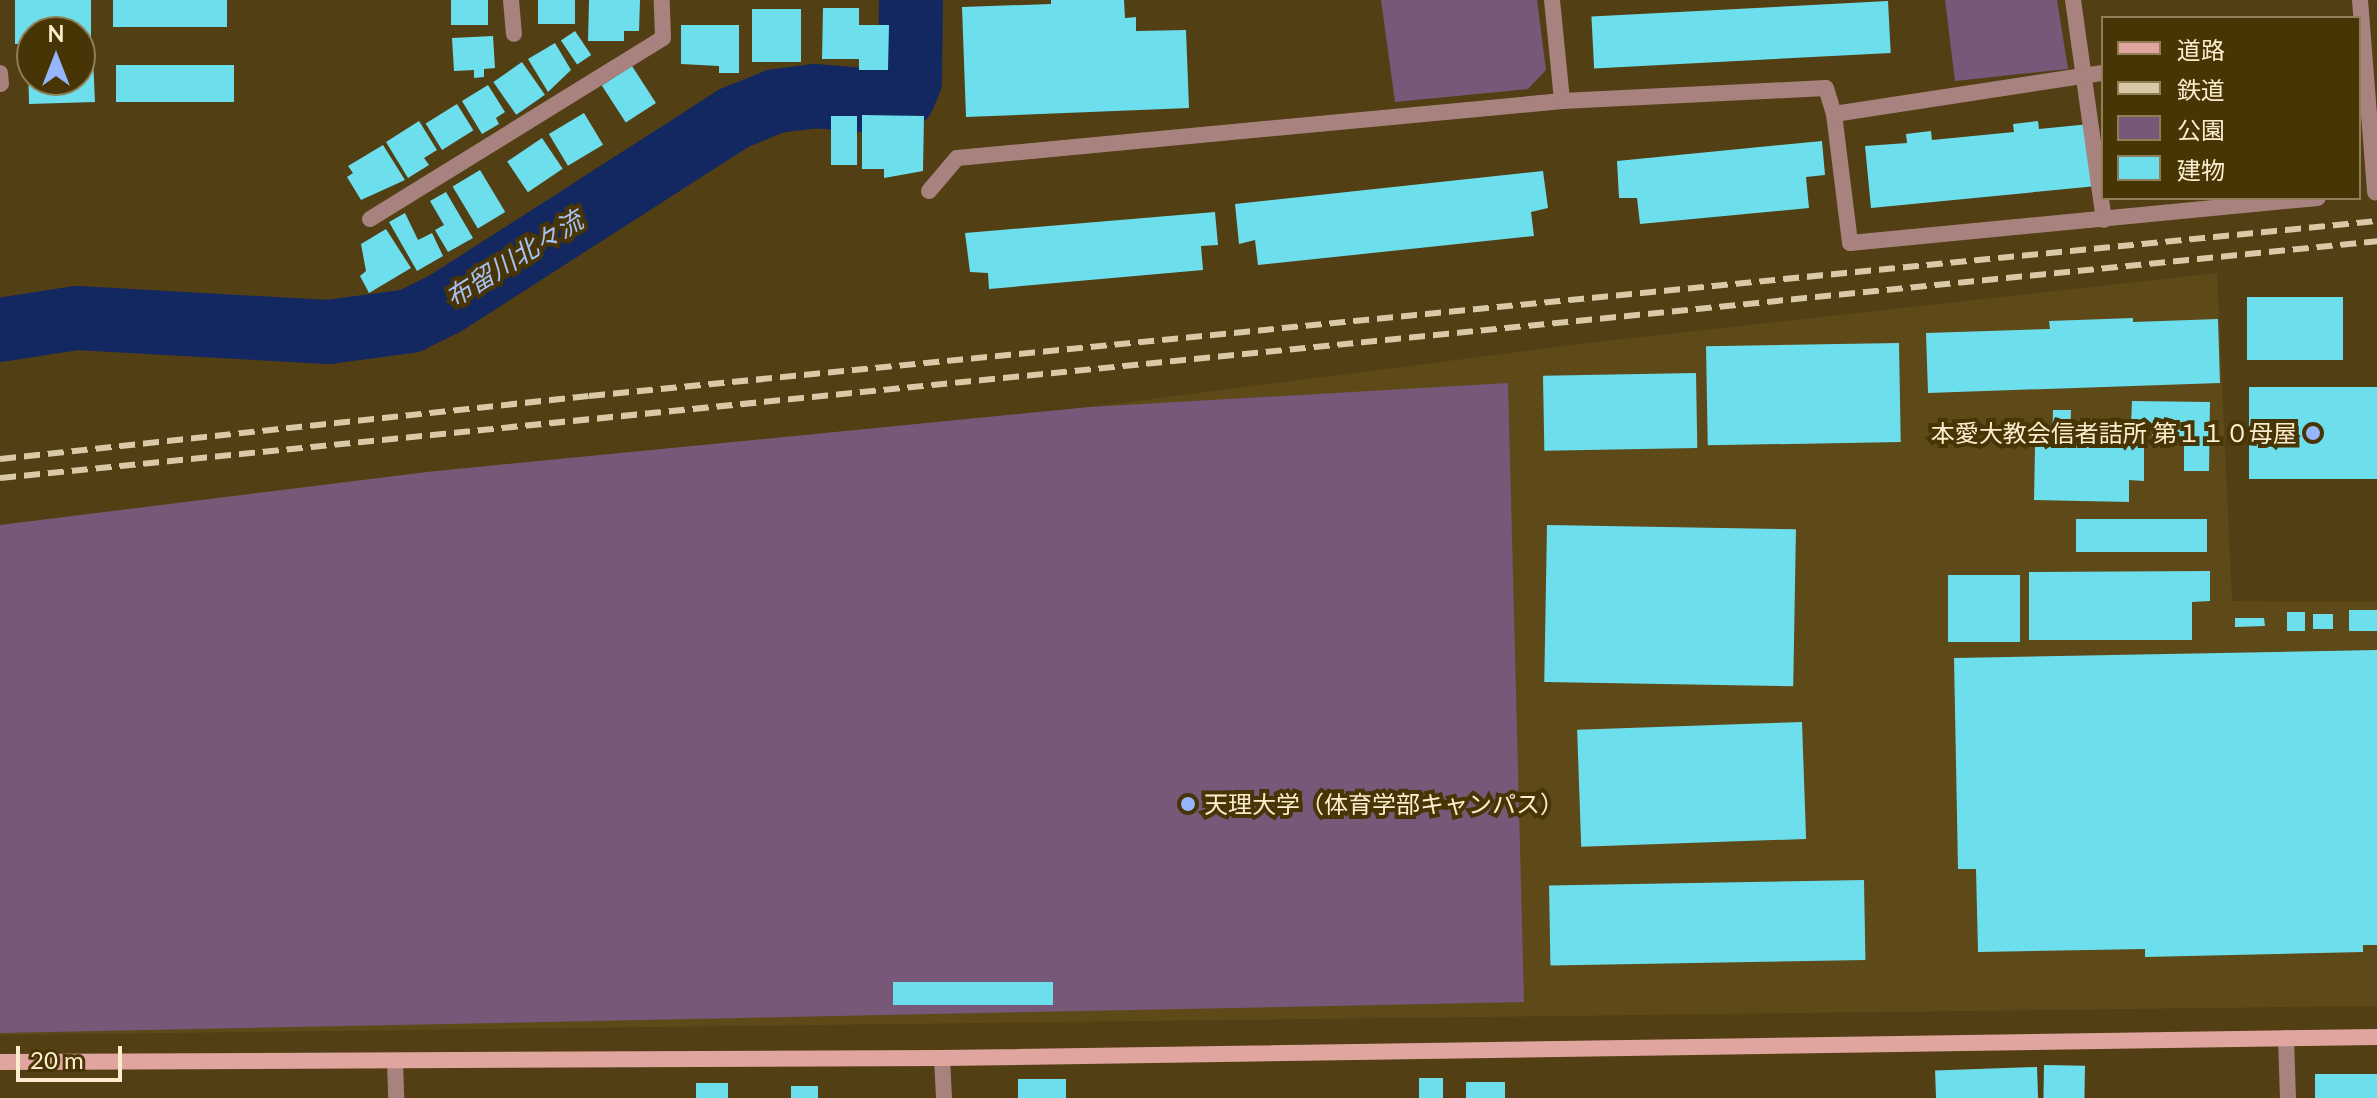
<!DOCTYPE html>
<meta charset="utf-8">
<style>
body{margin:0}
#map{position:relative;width:2377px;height:1098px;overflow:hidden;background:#523f14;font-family:Lato,"Noto Sans JP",sans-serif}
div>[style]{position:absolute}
.built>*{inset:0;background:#5e4919}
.green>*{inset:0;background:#785879}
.river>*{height:64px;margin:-32px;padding:0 32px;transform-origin:32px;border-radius:32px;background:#132861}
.building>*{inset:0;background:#6ddfec;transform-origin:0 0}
.street>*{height:16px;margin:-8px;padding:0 8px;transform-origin:8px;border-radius:8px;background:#a8827f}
.secondary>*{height:16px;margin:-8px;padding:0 8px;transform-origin:8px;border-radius:8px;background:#e1a5a0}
.rail>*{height:6px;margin-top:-3px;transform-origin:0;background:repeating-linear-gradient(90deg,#d9c9a7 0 16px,transparent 0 24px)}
.dots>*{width:22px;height:22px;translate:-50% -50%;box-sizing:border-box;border:4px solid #473506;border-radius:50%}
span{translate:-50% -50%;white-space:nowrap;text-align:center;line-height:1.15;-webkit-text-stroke:8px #473506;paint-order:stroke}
.poi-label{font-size:24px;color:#fcedce}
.right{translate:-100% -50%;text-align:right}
.left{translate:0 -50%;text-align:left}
.water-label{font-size:26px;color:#a7c0f5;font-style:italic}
.legend{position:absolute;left:2101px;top:16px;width:260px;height:184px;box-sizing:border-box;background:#473506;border:2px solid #8f7f56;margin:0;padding:10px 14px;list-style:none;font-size:24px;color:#fcedce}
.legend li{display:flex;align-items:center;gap:16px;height:40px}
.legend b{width:40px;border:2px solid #8f7f56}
.north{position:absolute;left:16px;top:16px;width:80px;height:80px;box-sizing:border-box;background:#473506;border:2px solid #8f7f56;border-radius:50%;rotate:0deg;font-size:22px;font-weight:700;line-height:32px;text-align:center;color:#fcedce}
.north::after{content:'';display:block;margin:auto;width:28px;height:36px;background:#95b6fd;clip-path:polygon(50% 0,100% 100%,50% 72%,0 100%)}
.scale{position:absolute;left:16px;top:1046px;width:106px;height:36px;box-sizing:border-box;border:4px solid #fcedce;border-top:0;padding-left:10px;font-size:24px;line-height:28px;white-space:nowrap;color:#fcedce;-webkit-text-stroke:6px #473506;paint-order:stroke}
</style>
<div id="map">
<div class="built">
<i style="clip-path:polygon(2217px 273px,2232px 601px,2377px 602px,2377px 1006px,0 1035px,0 525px,427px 472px,1090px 407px,1595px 342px)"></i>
</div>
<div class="green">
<i style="clip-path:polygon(1381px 0,1537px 0,1546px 70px,1528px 89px,1395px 102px)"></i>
<i style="clip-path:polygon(1945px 0,2057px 0,2068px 69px,1955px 81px)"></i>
<i style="clip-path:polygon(1508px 383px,1524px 1002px,0 1033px,0 525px,427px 472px,1090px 407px)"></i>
</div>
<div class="river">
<i style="left:0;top:330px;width:78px;rotate:-8.9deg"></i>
<i style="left:77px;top:318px;width:251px;rotate:3.2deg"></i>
<i style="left:328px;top:332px;width:83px;rotate:-7.6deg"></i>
<i style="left:410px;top:321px;width:40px;rotate:-26.6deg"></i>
<i style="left:446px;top:303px;width:342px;rotate:-32.7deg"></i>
<i style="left:734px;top:118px;width:45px;rotate:-22deg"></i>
<i style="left:776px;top:101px;width:38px;rotate:-7deg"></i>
<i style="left:814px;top:96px;width:73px;rotate:4.7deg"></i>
<i style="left:887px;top:102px;width:17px;rotate:-17deg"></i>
<i style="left:903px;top:97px;width:17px;rotate:-66deg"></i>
<i style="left:910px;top:81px;width:81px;rotate:-89.3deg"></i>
</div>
<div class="building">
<i style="clip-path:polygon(15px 0,91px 0,91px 43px,80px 43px,80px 32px,32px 32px,32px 44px,15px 44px)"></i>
<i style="left:113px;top:0;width:114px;height:27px"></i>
<i style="left:451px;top:0;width:37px;height:25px"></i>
<i style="left:538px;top:0;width:37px;height:24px"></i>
<i style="clip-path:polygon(589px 0,640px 0,639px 31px,624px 31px,624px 41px,588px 41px)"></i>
<i style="clip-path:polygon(1051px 0,1124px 0,1125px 18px,1136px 17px,1136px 31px,1186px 30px,1189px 108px,966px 117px,962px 7px,1051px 4px)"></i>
<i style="left:1888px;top:1px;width:52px;height:297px;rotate:87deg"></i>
<i style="clip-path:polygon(823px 8px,859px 8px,859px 25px,889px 25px,888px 70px,859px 70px,859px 59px,822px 59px)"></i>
<i style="left:752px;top:9px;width:49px;height:53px"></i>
<i style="clip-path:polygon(681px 25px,739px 25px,739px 73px,719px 73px,719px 66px,681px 64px)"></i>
<i style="left:575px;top:31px;width:29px;height:17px;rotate:56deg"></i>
<i style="clip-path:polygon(493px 36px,495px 68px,484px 69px,484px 77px,474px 78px,474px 70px,454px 71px,452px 38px)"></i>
<i style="clip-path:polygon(555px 43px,571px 70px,548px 92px,528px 59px)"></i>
<i style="clip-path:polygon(80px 58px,93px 58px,95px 102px,29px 104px,28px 60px,32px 60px,32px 80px,80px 80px)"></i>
<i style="left:522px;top:62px;width:40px;height:35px;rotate:55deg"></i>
<i style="left:116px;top:65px;width:118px;height:37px"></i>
<i style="left:632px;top:66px;width:44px;height:36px;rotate:57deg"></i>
<i style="clip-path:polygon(488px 85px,505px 112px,496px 118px,499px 124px,482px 134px,462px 101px)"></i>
<i style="left:457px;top:104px;width:31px;height:37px;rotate:58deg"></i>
<i style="left:584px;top:113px;width:37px;height:41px;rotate:59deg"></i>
<i style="clip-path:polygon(862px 115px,924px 116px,923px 171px,884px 178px,884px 169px,862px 169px)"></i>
<i style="left:831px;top:116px;width:26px;height:49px"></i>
<i style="clip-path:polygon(419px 121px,437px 150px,424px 158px,429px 165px,408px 178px,386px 142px)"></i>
<i style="clip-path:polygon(2038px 121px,2039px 129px,2090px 124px,2097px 186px,1871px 208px,1865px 146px,1907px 143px,1906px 134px,1931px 131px,1932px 140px,2014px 132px,2013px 124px)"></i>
<i style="left:542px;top:138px;width:37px;height:42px;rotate:56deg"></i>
<i style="clip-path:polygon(1822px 141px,1825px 175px,1806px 177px,1809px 208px,1640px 224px,1637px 198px,1619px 198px,1617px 161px)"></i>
<i style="clip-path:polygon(383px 145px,405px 180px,361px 200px,347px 177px,353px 173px,348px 166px)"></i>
<i style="left:480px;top:170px;width:49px;height:32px;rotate:59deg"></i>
<i style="clip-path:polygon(1543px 171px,1548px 208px,1531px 212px,1534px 236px,1258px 265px,1255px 240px,1239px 244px,1235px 204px)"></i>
<i style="clip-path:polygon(446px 192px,473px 238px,448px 252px,435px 230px,444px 225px,430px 201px)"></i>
<i style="clip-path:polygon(1215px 212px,1218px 245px,1201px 246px,1203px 270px,989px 289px,988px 273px,970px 272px,965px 233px)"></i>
<i style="clip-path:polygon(405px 213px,418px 240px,432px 233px,443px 256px,417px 271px,389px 222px)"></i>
<i style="clip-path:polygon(386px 229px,411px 268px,369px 293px,360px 276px,366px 271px,361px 244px)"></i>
<i style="left:2247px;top:297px;width:96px;height:63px"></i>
<i style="clip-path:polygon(2133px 318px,2133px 322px,2218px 319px,2220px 383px,1928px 393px,1926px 333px,2050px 329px,2049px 321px)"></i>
<i style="left:1899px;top:343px;width:99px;height:193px;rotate:89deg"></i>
<i style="left:1696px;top:373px;width:75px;height:153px;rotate:89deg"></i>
<i style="left:2249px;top:387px;width:128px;height:92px"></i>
<i style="clip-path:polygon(2132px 401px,2210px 402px,2209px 471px,2184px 471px,2184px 437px,2152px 437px,2152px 424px,2131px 424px)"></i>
<i style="clip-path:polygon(2053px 410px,2071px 410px,2070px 446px,2144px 446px,2144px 481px,2129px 480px,2129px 502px,2034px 500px,2035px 447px,2052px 447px)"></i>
<i style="left:2207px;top:519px;width:33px;height:131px;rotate:90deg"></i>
<i style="left:1547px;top:525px;width:249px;height:157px;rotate:1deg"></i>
<i style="clip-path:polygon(2210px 571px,2210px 601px,2192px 602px,2192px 640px,2029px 640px,2029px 572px)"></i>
<i style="left:1948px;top:575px;width:72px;height:67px"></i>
<i style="left:2349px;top:610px;width:28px;height:21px"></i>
<i style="left:2287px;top:612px;width:18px;height:19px"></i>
<i style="left:2313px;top:614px;width:20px;height:15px"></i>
<i style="clip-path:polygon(2235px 618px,2264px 618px,2265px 626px,2235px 627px)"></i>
<i style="clip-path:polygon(2377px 650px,2377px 945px,2363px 945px,2363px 952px,2145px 957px,2145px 949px,1978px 952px,1976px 869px,1958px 869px,1954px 658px)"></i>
<i style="left:1802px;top:722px;width:117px;height:225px;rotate:88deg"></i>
<i style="left:1864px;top:880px;width:80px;height:315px;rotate:89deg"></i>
<i style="left:1053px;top:982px;width:23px;height:160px;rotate:90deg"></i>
<i style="left:2044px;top:1065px;width:41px;height:33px;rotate:1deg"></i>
<i style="left:2037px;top:1067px;width:31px;height:102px;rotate:88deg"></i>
<i style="left:2377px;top:1074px;width:24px;height:62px;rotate:90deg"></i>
<i style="left:1419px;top:1078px;width:24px;height:20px"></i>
<i style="left:1018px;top:1079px;width:48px;height:19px"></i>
<i style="left:1466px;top:1082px;width:39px;height:16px"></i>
<i style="left:696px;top:1083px;width:32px;height:15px"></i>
<i style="left:818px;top:1086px;width:12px;height:27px;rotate:90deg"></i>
</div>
<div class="street">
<i style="left:511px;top:0;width:34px;rotate:85deg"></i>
<i style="left:1552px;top:0;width:101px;rotate:84.3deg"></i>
<i style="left:2073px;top:0;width:222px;rotate:82deg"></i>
<i style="left:2360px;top:0;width:193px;rotate:85.5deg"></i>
<i style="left:0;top:73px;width:11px;rotate:85deg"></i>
<i style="left:1834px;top:114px;width:130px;rotate:82.9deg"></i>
<i style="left:1850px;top:243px;width:470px;rotate:-5.5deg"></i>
<i style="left:929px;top:191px;width:43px;rotate:-49.7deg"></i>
<i style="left:957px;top:158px;width:608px;rotate:-5.38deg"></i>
<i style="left:1562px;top:101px;width:264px;rotate:-2.8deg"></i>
<i style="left:1826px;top:88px;width:27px;rotate:73deg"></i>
<i style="left:1834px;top:114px;width:272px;rotate:-8.7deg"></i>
<i style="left:370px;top:219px;width:344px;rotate:-31.7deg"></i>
<i style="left:663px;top:38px;width:38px;rotate:-92deg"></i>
<i style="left:2286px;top:1038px;width:60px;rotate:88.1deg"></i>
<i style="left:942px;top:1058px;width:40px;rotate:87.1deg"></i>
<i style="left:395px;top:1062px;width:36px;rotate:88deg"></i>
</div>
<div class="secondary">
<i style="left:0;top:1062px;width:942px;rotate:-0.24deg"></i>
<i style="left:942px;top:1058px;width:1435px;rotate:-0.84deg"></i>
</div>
<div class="rail">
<i style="left:0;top:459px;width:592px;rotate:-6.11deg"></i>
<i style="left:589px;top:396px;width:1797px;rotate:-5.59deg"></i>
<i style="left:0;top:478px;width:2389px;rotate:-5.69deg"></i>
</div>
<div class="dots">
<i style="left:2313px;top:433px;background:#95b6fd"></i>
<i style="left:1188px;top:804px;background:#95b6fd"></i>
</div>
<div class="poi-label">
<span class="right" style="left:2297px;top:433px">本愛大教会信者詰所 第１１０母屋</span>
<span class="left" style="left:1204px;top:804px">天理大学（体育学部キャンパス）</span>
</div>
<div class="water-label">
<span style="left:514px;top:259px;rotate:-32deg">布留川北々流</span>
</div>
<ul class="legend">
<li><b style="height:10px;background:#e1a5a0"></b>道路</li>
<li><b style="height:10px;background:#d9c9a7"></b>鉄道</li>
<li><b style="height:22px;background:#785879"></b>公園</li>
<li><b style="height:22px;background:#6ddfec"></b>建物</li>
</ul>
<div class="north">N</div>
<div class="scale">20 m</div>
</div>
